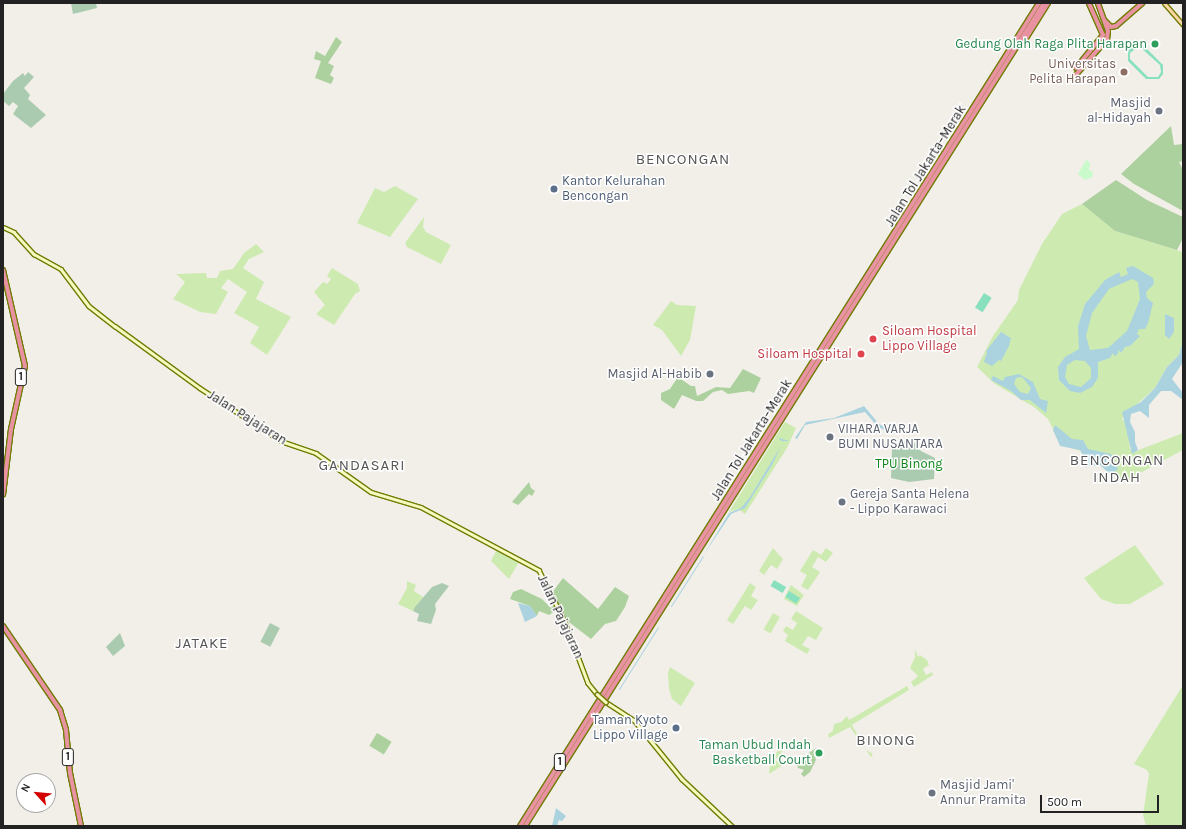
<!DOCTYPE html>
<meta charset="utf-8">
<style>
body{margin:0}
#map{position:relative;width:1186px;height:829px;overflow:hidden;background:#f2efe9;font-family:Karla,sans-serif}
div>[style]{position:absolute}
.grass>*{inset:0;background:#cdebb0;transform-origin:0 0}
.forest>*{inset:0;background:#add19e;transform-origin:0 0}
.cemetery>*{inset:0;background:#aacbaf;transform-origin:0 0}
.park>*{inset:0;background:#c8facc}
.pitch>*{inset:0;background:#88e0be;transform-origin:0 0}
.water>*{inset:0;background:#aad3df}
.stream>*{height:1px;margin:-0.5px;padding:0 0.5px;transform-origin:0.5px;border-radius:0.5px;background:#aad3df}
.roads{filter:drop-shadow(1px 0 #707d05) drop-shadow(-1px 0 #707d05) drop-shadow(0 1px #707d05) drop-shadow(0 -1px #707d05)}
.secondary>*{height:2.5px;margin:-1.25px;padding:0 1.25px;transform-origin:1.25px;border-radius:1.25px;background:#f7fabf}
.primary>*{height:3px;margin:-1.5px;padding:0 1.5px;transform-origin:1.5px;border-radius:1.5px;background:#fcd6a4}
.highway>*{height:4px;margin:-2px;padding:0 2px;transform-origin:2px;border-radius:2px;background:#e892a2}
.bridges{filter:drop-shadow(1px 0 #707d05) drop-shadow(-1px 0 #707d05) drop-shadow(0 1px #707d05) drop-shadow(0 -1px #707d05)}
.secondary-bridge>*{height:2.5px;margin:-1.25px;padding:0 1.25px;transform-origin:1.25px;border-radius:1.25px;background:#f7fabf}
.dots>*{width:11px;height:11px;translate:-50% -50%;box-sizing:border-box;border:2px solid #fff;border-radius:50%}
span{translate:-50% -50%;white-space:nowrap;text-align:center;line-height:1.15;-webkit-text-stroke:3px #fff;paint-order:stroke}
.shield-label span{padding:1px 3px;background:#fff;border:1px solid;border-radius:3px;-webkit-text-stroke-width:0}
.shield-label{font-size:12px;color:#222;font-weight:700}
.leisure-label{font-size:13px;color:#27864d}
.right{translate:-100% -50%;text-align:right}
.education-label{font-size:13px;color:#785e54}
.worship-label{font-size:13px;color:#5b616d}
.left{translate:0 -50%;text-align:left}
.street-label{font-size:13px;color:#222}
.service-label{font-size:13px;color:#4e5e75}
.health-label{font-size:13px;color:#be3a42}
.park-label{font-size:13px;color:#0c8416}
.quarter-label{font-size:15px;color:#555;letter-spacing:1px}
.frame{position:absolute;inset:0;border:4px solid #222;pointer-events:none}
.north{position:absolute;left:16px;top:773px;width:40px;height:40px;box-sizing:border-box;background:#fff;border:1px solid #a7a7a7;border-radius:50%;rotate:297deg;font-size:11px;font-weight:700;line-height:16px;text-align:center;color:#222}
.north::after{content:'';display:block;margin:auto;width:14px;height:18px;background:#d40000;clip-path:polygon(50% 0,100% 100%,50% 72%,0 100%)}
.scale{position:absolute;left:1040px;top:795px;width:119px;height:18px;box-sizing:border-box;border:2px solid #222;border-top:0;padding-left:5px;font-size:12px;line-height:14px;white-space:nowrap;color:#222;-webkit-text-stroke:3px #fff;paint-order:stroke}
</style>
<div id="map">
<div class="grass">
<i style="clip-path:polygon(395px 186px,418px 199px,390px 237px,357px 223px,375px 188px,384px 192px)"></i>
<i style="clip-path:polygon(1082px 204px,1115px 231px,1183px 252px,1183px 341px,1179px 355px,1167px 367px,1155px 388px,1122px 418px,1128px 428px,1130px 449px,1136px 451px,1183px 433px,1183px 450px,1127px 480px,1119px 480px,1104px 466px,1086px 460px,1081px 451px,1061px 445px,1048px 419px,1034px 407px,995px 384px,977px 367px,993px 336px,1018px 300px,1019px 290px,1042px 244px,1062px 214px)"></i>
<i style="clip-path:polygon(424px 217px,423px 227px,426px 232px,451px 245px,441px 264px,407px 247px,405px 243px)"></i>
<i style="clip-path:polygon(256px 244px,264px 252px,249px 259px,243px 268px,264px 282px,256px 299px,291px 317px,267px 355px,250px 343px,259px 327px,234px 313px,247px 292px,228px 279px,221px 288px,228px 292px,216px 314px,200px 312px,173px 299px,185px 282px,176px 274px,206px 273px,207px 278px,217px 278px,220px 271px,233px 269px,244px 253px)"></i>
<i style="clip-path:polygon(332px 268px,358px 284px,360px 291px,355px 294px,334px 325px,316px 314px,325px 305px,314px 292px,323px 282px,327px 284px,331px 279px,327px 276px)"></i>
<i style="clip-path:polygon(671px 301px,677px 305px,696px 306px,690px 340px,681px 356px,662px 330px,653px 325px)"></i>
<i style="clip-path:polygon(785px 422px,796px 428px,787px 448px,745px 514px,738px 509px,729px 512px)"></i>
<i style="clip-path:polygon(1135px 545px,1164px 584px,1130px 604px,1115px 604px,1101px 599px,1084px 578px)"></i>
<i style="clip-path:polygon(773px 548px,783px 559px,777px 569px,771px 565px,764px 575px,759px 571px)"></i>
<i style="clip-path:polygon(826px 548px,833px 553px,826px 562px,818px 557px,812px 567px,820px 572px,808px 590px,801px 586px,807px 575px,800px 571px,813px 550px,821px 555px)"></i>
<i style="clip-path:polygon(497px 549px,520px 560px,509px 579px,491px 561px)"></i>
<i style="clip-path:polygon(407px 581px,416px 585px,414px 591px,423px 597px,413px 611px,398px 604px,407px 588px)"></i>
<i style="clip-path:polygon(750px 583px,756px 587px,751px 596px,758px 600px,751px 610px,745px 606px,733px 624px,727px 620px)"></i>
<i style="clip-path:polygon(791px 585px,804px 595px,797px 606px,784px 599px)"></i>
<i style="clip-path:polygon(796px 611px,823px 628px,816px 640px,808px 636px,802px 645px,810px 649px,807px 654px,785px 641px,788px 635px,783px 631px,786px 626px,793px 630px,797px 623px,791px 619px)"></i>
<i style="left:773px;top:613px;width:8px;height:19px;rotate:30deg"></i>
<i style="clip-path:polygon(915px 649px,918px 657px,920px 655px,927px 660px,929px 665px,923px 669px,926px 675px,932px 672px,933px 675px,914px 687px,911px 682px,918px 676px,910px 668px,915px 657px)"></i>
<i style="clip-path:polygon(670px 667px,695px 683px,681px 706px,672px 699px,669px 689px,668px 673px)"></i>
<i style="clip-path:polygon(1183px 685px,1183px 826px,1146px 826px,1143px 815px,1149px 774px,1147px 770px,1134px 764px)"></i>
<i style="clip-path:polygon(907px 686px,909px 690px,850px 726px,852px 725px,866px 750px,873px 754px,871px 757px,850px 727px,829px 738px,828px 734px,833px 731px,834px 724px,841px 722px,847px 716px,849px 720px)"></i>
<i style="clip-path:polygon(780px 747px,784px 749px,775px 760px,783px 765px,769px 774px,770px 763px)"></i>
</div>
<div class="forest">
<i style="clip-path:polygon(336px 37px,342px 42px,328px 63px,334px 66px,330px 75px,334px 78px,331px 84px,315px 78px,321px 61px,314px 59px,316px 51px,325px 56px)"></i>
<i style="clip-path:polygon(1171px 126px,1174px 145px,1183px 144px,1183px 161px,1179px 162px,1183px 170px,1183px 211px,1134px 184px,1121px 174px)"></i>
<i style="clip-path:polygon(1116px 180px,1147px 200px,1183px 217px,1183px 238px,1177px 250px,1115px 231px,1082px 204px)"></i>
<i style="clip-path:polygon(743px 369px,761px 378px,754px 393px,749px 391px,728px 394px,722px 390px,713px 392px,703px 401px,696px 401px,682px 395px,674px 409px,661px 400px,661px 393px,670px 389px,678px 377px,691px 386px,695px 386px,697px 396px,716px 387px,730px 388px)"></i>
<i style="clip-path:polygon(529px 482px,531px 488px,535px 491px,532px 496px,529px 494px,518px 505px,512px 502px)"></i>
<i style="clip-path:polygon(563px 578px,598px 609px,615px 587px,629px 596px,625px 607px,616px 621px,605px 624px,591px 639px,565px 619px,559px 609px,549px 615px,539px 611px,537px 616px,530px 606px,510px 599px,513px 592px,521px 589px,542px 599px,551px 608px,556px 603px,551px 594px)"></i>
<i style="left:377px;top:733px;width:17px;height:15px;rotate:31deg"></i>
<i style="clip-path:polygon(816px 748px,818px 749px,814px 752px,816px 760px,810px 772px,804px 777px,801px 774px,804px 770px,798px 768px,797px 765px,806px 760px,811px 762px,811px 754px,809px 757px,803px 757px)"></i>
</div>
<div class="cemetery">
<i style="clip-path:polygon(71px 3px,96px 3px,97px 8px,73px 14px)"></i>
<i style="clip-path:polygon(28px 72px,34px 77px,24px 88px,30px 95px,28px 99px,46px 115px,31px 128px,13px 114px,18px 106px,13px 102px,9px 106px,3px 101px,3px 94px,13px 81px,23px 73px,25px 76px)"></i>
<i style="clip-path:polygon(894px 442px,914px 442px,921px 451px,935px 458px,934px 479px,909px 482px,891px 478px,892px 448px)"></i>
<i style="clip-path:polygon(442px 583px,449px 586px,435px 604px,436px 610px,431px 624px,417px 621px,419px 614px,413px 611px,415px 607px,432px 587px)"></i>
<i style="left:270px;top:623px;width:11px;height:21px;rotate:27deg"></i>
<i style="clip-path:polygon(120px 633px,125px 646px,113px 656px,106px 647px)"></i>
</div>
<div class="park">
<i style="clip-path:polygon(1086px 160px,1090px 163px,1089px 170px,1093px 172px,1092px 177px,1085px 180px,1078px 174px)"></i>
</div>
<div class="pitch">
<i style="clip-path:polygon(evenodd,1133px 45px,1143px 45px,1163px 65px,1163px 74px,1159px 79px,1146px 79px,1128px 61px,1128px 51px,1133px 45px,1139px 46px,1160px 65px,1161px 72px,1158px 77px,1148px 77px,1130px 59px,1130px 53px,1139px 46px)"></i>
<i style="left:984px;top:293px;width:9px;height:17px;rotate:32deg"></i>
<i style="left:774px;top:580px;width:14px;height:7px;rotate:30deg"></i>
<i style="left:789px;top:591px;width:13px;height:7px;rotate:32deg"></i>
</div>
<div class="water">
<i style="clip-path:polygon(evenodd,1133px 266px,1153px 278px,1154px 284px,1146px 292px,1147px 298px,1153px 303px,1148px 323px,1145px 329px,1139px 329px,1137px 334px,1140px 336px,1130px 346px,1125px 347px,1121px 353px,1119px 350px,1117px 355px,1114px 356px,1113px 353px,1110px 358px,1098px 362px,1098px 378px,1092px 387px,1080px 393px,1070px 391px,1059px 380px,1058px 367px,1065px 357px,1079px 349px,1078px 326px,1085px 304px,1105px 280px,1119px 272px,1121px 277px,1128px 274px,1126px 268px,1133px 266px,1132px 279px,1138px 282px,1140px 299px,1127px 331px,1108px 348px,1090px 350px,1086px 336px,1092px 313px,1109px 289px,1132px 279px,1133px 266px,1075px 360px,1085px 361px,1091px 368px,1091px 378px,1081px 387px,1069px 384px,1065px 377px,1067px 365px,1075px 360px)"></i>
<i style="clip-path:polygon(1165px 314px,1174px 318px,1174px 332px,1169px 339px,1165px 335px)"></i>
<i style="clip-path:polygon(1001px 332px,1011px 338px,1009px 346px,1001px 361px,999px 360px,992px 366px,984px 362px,987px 352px,986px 351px)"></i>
<i style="clip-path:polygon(1183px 341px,1183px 362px,1172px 379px,1183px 393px,1183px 400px,1171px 391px,1161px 391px,1149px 405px,1149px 418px,1140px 411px,1131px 414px,1130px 422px,1135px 432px,1135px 442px,1138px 450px,1132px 454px,1122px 412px,1141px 402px,1155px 388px,1167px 367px,1179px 355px)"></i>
<i style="clip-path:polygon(evenodd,1019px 374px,1033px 382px,1040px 399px,1048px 401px,1046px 413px,1030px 400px,1021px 400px,1011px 391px,991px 380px,993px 376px,1003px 381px,1005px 377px,1019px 374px,1022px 377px,1031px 388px,1028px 394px,1020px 392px,1014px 384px,1016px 378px,1022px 377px)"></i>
<i style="clip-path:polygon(864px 406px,879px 424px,892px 431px,893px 435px,877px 426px,865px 412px,805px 425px,797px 439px,795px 438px,806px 422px,834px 418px)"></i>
<i style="clip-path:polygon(1055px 425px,1072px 439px,1083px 440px,1088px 449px,1111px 454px,1118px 469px,1111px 475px,1100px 465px,1085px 467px,1085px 459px,1080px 450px,1060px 446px,1053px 430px)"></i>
<i style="clip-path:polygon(778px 438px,790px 441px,782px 441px,781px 446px,772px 465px,745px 508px,731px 514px,703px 556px,729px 513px,741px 508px,750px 497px,781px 446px,782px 441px)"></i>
<i style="clip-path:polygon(518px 603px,530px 606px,537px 616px,525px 622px)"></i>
<i style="clip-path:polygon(556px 808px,566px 816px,562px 821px,559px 820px,557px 826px,552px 826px)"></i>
</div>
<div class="stream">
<i style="left:671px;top:606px;width:59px;rotate:-57.4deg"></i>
<i style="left:619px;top:689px;width:73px;rotate:-57.8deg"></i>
</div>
<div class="roads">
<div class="secondary">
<i style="left:3px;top:227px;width:12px;rotate:24deg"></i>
<i style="left:14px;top:232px;width:30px;rotate:48deg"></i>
<i style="left:34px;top:254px;width:31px;rotate:29deg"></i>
<i style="left:61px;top:269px;width:46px;rotate:52.9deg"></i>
<i style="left:89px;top:306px;width:33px;rotate:38deg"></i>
<i style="left:115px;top:326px;width:105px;rotate:36.1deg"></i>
<i style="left:200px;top:388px;width:97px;rotate:33.2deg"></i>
<i style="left:281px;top:441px;width:37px;rotate:19deg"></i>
<i style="left:316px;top:453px;width:67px;rotate:35.3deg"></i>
<i style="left:371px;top:492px;width:52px;rotate:16.7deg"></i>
<i style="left:421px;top:507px;width:134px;rotate:28.1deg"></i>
<i style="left:539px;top:570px;width:58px;rotate:63.4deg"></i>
<i style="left:565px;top:622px;width:65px;rotate:69.3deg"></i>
<i style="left:588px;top:683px;width:14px;rotate:51deg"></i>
<i style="left:606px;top:702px;width:33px;rotate:33deg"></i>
<i style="left:634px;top:720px;width:76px;rotate:50.9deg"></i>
<i style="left:682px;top:779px;width:69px;rotate:43.2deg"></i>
</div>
<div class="primary">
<i style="left:1164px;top:3px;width:29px;rotate:49deg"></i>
</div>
<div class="highway">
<i style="left:1105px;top:21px;width:8px;rotate:45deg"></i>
<i style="left:1111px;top:27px;width:5px;rotate:-11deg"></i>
<i style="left:1116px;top:26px;width:35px;rotate:-41deg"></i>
<i style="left:1023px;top:43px;width:47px;rotate:-58deg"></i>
<i style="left:1076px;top:68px;width:43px;rotate:-50.7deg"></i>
<i style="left:1103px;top:35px;width:35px;rotate:-114deg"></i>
<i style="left:1073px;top:78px;width:52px;rotate:-48.9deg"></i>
<i style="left:1107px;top:39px;width:8px;rotate:-83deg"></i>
<i style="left:1108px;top:31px;width:30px;rotate:-110deg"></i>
<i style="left:3px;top:270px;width:98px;rotate:77.1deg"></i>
<i style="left:25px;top:366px;width:65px;rotate:102.5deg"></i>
<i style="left:11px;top:429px;width:66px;rotate:96.9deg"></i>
<i style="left:3px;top:626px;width:102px;rotate:55.8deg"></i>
<i style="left:60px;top:710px;width:21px;rotate:73deg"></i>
<i style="left:66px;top:730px;width:43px;rotate:84.7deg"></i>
<i style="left:70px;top:773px;width:54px;rotate:78.3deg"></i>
<i style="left:520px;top:826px;width:973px;rotate:-57.76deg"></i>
<i style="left:525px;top:826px;width:973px;rotate:-57.76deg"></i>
</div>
</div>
<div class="bridges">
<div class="secondary-bridge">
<i style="left:597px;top:694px;width:12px;rotate:42deg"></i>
</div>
</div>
<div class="dots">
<i style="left:1155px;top:44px;background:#2e9e5b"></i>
<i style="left:1124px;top:72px;background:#8d6e63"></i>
<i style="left:1159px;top:111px;background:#6b7280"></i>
<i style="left:554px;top:189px;background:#5c6f8a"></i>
<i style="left:873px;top:339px;background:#e0444e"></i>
<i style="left:861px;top:354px;background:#e0444e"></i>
<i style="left:710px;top:374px;background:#6b7280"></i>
<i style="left:830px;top:437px;background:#6b7280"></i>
<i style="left:842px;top:502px;background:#6b7280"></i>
<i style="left:676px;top:728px;background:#5c6f8a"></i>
<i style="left:819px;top:753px;background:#2e9e5b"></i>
<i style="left:932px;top:793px;background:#6b7280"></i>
</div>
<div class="shield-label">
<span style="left:21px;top:377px">1</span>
<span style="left:68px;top:757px">1</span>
<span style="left:560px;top:762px">1</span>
</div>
<div class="leisure-label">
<span class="right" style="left:1147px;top:44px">Gedung Olah Raga Plita Harapan</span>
<span class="right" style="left:811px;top:753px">Taman Ubud Indah<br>Basketball Court</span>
</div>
<div class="education-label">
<span class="right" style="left:1116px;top:72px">Universitas<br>Pelita Harapan</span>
</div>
<div class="worship-label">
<span class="right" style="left:1151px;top:111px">Masjid<br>al-Hidayah</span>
<span class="right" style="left:702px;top:374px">Masjid Al-Habib</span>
<span class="left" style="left:838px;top:437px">VIHARA VARJA<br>BUMI NUSANTARA</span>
<span class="left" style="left:850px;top:502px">Gereja Santa Helena<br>- Lippo Karawaci</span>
<span class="left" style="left:940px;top:793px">Masjid Jami'<br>Annur Pramita</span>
</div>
<div class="street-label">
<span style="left:926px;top:166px;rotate:-58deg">Jalan Tol Jakarta–Merak</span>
<span style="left:247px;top:418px;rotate:32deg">Jalan Pajajaran</span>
<span style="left:752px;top:440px;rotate:-58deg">Jalan Tol Jakarta–Merak</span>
<span style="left:560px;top:617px;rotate:65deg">Jalan Pajajaran</span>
</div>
<div class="service-label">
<span class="left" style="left:562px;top:189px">Kantor Kelurahan<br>Bencongan</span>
<span class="right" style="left:668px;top:728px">Taman Kyoto<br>Lippo Village</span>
</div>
<div class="health-label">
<span class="left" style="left:882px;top:339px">Siloam Hospital<br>Lippo Village</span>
<span class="right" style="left:852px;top:354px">Siloam Hospital</span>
</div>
<div class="park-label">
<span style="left:909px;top:464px">TPU Binong</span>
</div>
<div class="quarter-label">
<span style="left:683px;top:160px">BENCONGAN</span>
<span style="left:1117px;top:469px">BENCONGAN<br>INDAH</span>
<span style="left:362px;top:466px">GANDASARI</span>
<span style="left:202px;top:644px">JATAKE</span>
<span style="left:886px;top:741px">BINONG</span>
</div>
<div class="frame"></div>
<div class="north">N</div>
<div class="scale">500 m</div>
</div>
